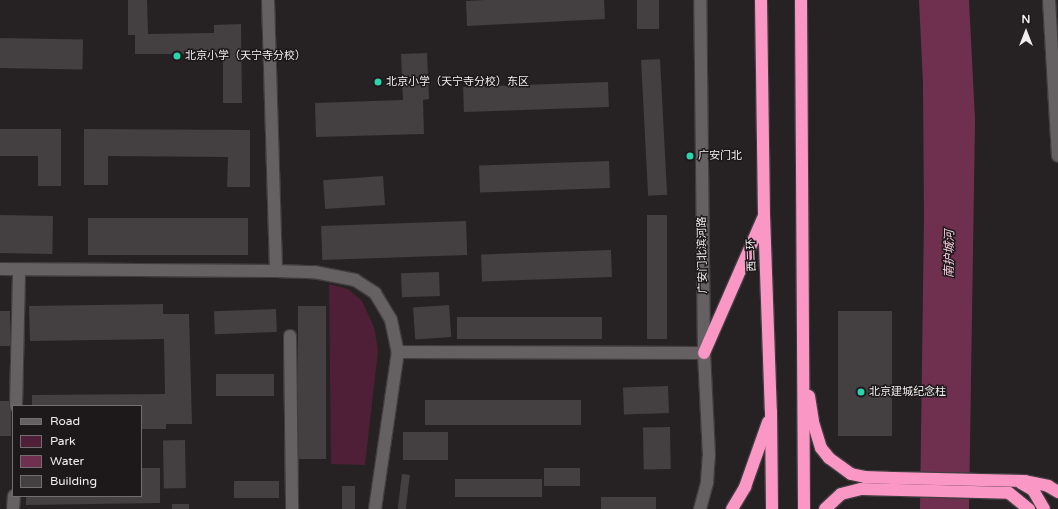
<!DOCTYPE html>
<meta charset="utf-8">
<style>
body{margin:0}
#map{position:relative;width:1058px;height:509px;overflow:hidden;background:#262224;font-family:"Varela Round","Noto Sans SC",sans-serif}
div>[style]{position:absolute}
.green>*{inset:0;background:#4f1e37}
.water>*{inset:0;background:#6f304f}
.building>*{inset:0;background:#443f41;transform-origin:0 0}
.roads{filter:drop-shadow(1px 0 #413d3f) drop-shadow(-1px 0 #413d3f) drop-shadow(0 1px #413d3f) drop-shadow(0 -1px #413d3f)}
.minor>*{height:12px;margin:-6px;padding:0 6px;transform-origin:6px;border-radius:6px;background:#656062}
.highway>*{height:12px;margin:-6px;padding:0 6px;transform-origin:6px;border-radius:6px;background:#fa97c5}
.dots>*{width:11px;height:11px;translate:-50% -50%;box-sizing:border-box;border:2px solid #1d191a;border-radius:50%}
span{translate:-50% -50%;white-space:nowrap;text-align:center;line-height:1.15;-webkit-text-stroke:3px #1d191a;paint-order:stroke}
.poi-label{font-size:11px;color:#f1eeef}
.left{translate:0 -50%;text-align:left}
.street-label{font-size:11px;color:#f1eeef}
.water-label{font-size:12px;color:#f6cdde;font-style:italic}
.legend{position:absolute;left:12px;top:405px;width:130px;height:92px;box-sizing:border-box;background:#1d191a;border:1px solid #726e6f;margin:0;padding:5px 7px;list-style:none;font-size:12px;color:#f1eeef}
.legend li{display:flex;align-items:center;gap:8px;height:20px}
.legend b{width:20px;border:1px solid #726e6f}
.north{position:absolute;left:1006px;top:12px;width:40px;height:40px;-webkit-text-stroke:3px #1d191a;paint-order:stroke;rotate:0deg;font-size:11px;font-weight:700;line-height:16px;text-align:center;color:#f1eeef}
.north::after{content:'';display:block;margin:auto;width:14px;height:18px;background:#f1eeef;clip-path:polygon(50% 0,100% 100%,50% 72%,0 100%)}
</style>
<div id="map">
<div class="green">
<i style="clip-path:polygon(329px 284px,348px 289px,362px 301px,374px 327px,378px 350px,365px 465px,331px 464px)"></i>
</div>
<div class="water">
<i style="clip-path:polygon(919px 0,969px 0,975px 120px,969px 509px,920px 509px,924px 218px,923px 83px)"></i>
</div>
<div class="building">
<i style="clip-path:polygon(128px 0,147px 0,148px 34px,214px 33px,214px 25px,241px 24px,242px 103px,223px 103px,223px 52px,216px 52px,216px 54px,135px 54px,135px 35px,128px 35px)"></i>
<i style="clip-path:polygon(485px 0,604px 0,605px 19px,467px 26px,466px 1px)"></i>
<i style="left:637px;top:0;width:22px;height:29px"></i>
<i style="left:0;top:38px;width:83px;height:30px;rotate:1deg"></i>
<i style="clip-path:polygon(427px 53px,429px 99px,423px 100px,424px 134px,316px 137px,315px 103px,403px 100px,401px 54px)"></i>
<i style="left:660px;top:59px;width:136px;height:19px;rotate:87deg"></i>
<i style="left:608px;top:82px;width:25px;height:145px;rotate:88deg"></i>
<i style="clip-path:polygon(0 129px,61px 129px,61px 186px,38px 186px,38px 156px,0 156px)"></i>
<i style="clip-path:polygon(84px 129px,250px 130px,250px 187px,227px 187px,228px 157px,108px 156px,108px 185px,84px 185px)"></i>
<i style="left:609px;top:161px;width:27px;height:130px;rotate:88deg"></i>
<i style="left:383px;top:176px;width:29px;height:60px;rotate:86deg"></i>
<i style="left:0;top:215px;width:53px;height:38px;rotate:1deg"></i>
<i style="left:647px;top:215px;width:20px;height:124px"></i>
<i style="left:88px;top:218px;width:160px;height:37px"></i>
<i style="left:466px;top:221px;width:34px;height:145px;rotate:88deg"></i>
<i style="left:611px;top:250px;width:27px;height:130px;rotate:88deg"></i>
<i style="left:439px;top:272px;width:24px;height:38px;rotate:88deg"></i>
<i style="clip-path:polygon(163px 304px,163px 314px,189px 314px,192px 424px,166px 424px,166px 429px,141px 429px,141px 406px,32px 406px,32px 395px,165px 394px,164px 339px,30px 341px,29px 306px)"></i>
<i style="left:449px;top:305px;width:32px;height:36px;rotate:86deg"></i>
<i style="left:298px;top:306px;width:28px;height:153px"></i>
<i style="left:276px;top:309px;width:23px;height:62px;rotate:88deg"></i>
<i style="left:0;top:311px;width:10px;height:35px"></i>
<i style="left:838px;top:311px;width:54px;height:125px"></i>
<i style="left:602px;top:317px;width:22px;height:145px;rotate:90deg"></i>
<i style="left:274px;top:374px;width:22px;height:58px;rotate:90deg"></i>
<i style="left:668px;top:386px;width:27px;height:45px;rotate:88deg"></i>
<i style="left:425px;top:400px;width:156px;height:25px"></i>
<i style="left:0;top:401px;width:11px;height:35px"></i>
<i style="left:670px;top:427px;width:42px;height:27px;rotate:89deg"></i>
<i style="left:403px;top:432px;width:45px;height:28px"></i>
<i style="left:185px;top:440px;width:48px;height:22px;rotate:89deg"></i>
<i style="clip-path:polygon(141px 468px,160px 468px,160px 503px,26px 505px,26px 496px,141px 496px)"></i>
<i style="left:580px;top:468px;width:18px;height:36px;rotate:90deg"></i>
<i style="left:402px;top:474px;width:8px;height:35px;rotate:7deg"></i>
<i style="left:455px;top:479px;width:87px;height:18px"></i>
<i style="left:234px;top:481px;width:45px;height:17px"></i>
<i style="left:342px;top:486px;width:13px;height:23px"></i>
<i style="left:656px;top:497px;width:12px;height:55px;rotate:90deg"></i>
<i style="left:172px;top:504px;width:17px;height:5px"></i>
</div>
<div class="roads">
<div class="minor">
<i style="left:268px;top:0;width:271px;rotate:88.3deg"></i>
<i style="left:1049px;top:0;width:156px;rotate:86.7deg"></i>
<i style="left:0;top:269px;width:276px;rotate:0.4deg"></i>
<i style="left:276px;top:271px;width:38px;rotate:2deg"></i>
<i style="left:314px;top:272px;width:42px;rotate:11deg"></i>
<i style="left:355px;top:280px;width:24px;rotate:33deg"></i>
<i style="left:375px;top:293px;width:31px;rotate:59deg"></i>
<i style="left:391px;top:320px;width:33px;rotate:78deg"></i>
<i style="left:398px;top:352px;width:306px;rotate:0.2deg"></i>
<i style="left:290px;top:336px;width:173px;rotate:89.3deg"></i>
<i style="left:16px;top:406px;width:136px;rotate:-88.7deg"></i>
<i style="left:13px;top:509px;width:13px;rotate:-86deg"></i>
<i style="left:375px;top:509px;width:159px;rotate:-81.7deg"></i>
<i style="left:700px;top:509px;width:28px;rotate:-75deg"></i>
<i style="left:707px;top:482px;width:27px;rotate:-86deg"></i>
<i style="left:709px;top:455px;width:102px;rotate:-92.8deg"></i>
<i style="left:704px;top:353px;width:353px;rotate:-90.6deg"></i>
</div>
<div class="highway">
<i style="left:761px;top:0;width:215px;rotate:89.2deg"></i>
<i style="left:764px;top:215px;width:196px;rotate:88deg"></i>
<i style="left:771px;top:411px;width:98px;rotate:89.4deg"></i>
<i style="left:801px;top:0;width:509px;rotate:89.66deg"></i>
<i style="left:704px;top:353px;width:147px;rotate:-66.4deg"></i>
<i style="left:809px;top:396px;width:26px;rotate:81deg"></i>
<i style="left:813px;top:422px;width:27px;rotate:73deg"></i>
<i style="left:821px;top:448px;width:13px;rotate:51deg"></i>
<i style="left:829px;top:458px;width:27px;rotate:36deg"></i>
<i style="left:851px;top:474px;width:14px;rotate:12deg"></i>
<i style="left:865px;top:477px;width:28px;rotate:2deg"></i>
<i style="left:893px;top:478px;width:132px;rotate:1.3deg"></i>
<i style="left:1025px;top:481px;width:24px;rotate:12deg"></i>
<i style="left:1048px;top:486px;width:12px;rotate:31deg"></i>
<i style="left:1021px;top:483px;width:14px;rotate:30deg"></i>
<i style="left:1033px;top:490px;width:22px;rotate:60deg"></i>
<i style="left:732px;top:509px;width:26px;rotate:-59deg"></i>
<i style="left:745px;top:487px;width:69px;rotate:-70.5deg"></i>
<i style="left:825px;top:509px;width:22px;rotate:-43deg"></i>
<i style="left:841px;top:494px;width:21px;rotate:-14deg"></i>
<i style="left:861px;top:489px;width:148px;rotate:1.5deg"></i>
<i style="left:1009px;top:493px;width:26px;rotate:39deg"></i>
</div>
</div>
<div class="dots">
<i style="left:177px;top:56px;background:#2bd5ac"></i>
<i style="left:378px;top:82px;background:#2bd5ac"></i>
<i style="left:690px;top:156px;background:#2bd5ac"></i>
<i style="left:861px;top:392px;background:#2bd5ac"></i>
</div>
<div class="poi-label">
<span class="left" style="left:185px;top:56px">北京小学（天宁寺分校）</span>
<span class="left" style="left:386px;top:82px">北京小学（天宁寺分校）东区</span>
<span class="left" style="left:698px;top:156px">广安门北</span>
<span class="left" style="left:869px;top:392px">北京建城纪念柱</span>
</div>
<div class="street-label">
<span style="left:703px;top:255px;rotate:-91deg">广安门北滨河路</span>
<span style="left:752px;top:255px;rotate:-92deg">西二环</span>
</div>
<div class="water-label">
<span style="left:950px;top:254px;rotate:-89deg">南护城河</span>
</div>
<ul class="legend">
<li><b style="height:5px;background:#656062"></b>Road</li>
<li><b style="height:11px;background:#4f1e37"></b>Park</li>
<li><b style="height:11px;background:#6f304f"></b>Water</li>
<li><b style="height:11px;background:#443f41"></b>Building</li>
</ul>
<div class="north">N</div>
</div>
